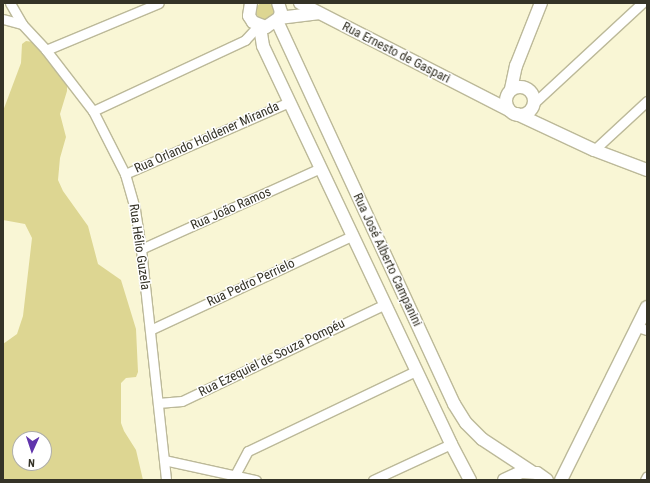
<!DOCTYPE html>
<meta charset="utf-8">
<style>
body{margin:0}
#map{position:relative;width:650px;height:483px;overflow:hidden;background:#f9f6d5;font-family:"Roboto Condensed",sans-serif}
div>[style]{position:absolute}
.green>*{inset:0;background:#ddd692}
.round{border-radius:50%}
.roads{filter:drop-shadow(1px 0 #bcb999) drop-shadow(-1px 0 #bcb999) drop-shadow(0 1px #bcb999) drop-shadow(0 -1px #bcb999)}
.street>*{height:9px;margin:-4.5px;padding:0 4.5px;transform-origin:4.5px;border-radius:4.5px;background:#fff}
.secondary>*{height:12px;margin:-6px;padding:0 6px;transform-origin:6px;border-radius:6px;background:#fff}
.secondary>.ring{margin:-6px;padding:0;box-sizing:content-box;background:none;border:12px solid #fff;border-radius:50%}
span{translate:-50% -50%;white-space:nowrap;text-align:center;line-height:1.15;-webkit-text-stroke:3px #fff;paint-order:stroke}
.street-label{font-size:13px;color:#353327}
.frame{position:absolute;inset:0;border:4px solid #353327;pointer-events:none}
.north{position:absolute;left:12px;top:431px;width:40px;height:40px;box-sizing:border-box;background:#fff;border:1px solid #aeada9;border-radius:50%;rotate:183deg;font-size:11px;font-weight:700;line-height:16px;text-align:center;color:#353327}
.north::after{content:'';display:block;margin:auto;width:14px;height:18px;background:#6034ac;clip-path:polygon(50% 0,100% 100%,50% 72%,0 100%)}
</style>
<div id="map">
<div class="green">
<i class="round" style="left:256px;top:2px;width:18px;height:18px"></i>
<i style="clip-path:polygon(evenodd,26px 41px,33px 42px,67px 78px,67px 91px,60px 114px,66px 137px,60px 158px,58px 180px,63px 191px,88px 226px,98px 264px,121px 280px,136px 329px,138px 372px,136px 377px,126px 378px,121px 383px,121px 423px,124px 431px,136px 450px,143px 480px,3px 480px,3px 344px,17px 334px,23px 316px,32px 238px,25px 224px,3px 220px,3px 111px,21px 63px,22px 44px,26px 41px,20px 439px,44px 439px,44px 463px,20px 463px,20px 439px)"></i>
</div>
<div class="roads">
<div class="street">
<i style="left:10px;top:3px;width:24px;rotate:60deg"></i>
<i style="left:22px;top:24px;width:35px;rotate:47deg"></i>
<i style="left:46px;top:50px;width:77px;rotate:52.4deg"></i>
<i style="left:93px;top:111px;width:71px;rotate:63.1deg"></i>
<i style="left:125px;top:174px;width:37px;rotate:74deg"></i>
<i style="left:135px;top:210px;width:39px;rotate:81deg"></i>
<i style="left:141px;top:249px;width:232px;rotate:83.8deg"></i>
<i style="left:3px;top:19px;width:20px;rotate:15deg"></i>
<i style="left:46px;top:50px;width:122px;rotate:-22.6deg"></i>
<i style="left:534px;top:103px;width:147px;rotate:-42.8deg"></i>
<i style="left:93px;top:111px;width:168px;rotate:-25deg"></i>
<i style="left:245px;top:40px;width:19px;rotate:-47deg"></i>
<i style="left:594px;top:150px;width:72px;rotate:-42.8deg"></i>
<i style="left:125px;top:174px;width:179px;rotate:-23.7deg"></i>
<i style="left:141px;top:249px;width:196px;rotate:-24.3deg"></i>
<i style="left:637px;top:327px;width:10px;rotate:17deg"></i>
<i style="left:150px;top:330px;width:223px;rotate:-25deg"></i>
<i style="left:158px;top:403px;width:24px;rotate:-5deg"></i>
<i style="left:182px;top:401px;width:225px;rotate:-25.5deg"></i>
<i style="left:164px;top:460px;width:94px;rotate:12.3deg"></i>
<i style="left:235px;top:475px;width:27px;rotate:-62deg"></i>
<i style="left:248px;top:451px;width:186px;rotate:-25.5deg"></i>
<i style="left:373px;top:480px;width:86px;rotate:-24.8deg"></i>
<i style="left:645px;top:480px;width:4px;rotate:-63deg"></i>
</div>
<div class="secondary">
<i style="left:251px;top:3px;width:13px;rotate:99deg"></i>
<i style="left:249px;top:16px;width:7px;rotate:56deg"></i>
<i style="left:253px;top:22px;width:14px;rotate:21deg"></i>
<i style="left:266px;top:27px;width:16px;rotate:-35deg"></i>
<i style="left:279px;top:18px;width:6px;rotate:-72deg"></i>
<i style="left:281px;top:12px;width:9px;rotate:-108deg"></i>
<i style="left:300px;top:3px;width:235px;rotate:27.1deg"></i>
<i style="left:279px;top:18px;width:39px;rotate:-7deg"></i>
<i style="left:277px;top:21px;width:422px;rotate:65.2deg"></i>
<i style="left:454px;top:404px;width:22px;rotate:58deg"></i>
<i style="left:466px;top:423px;width:23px;rotate:45deg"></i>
<i style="left:482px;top:439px;width:60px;rotate:33.4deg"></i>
<i style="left:260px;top:27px;width:19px;rotate:81deg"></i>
<i style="left:263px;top:46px;width:440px;rotate:64.7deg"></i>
<i style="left:451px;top:444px;width:41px;rotate:62.2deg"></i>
<i class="ring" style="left:506px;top:87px;width:16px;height:16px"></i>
<i style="left:511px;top:89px;width:24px;rotate:-78deg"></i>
<i style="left:516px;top:66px;width:68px;rotate:-68.4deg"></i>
<i style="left:517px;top:114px;width:85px;rotate:25.1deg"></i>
<i style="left:594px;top:150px;width:57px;rotate:20.7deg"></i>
<i style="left:504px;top:480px;width:19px;rotate:-25deg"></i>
<i style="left:521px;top:472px;width:16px;rotate:4deg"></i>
<i style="left:537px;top:473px;width:12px;rotate:35deg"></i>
<i style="left:561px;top:480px;width:193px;rotate:-63.6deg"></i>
</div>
</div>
<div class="street-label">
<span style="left:396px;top:53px;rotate:27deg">Rua Ernesto de Gaspari</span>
<span style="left:207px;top:138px;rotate:-24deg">Rua Orlando Holdener Miranda</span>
<span style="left:231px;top:209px;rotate:-24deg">Rua João Ramos</span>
<span style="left:139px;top:247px;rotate:82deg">Rua Hélio Guzela</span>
<span style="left:387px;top:260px;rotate:65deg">Rua José Alberto Campanini</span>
<span style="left:251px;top:283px;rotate:-25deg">Rua Pedro Perrielo</span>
<span style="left:272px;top:358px;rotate:-26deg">Rua Ezequiel de Souza Pompéu</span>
</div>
<div class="frame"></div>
<div class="north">N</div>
</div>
